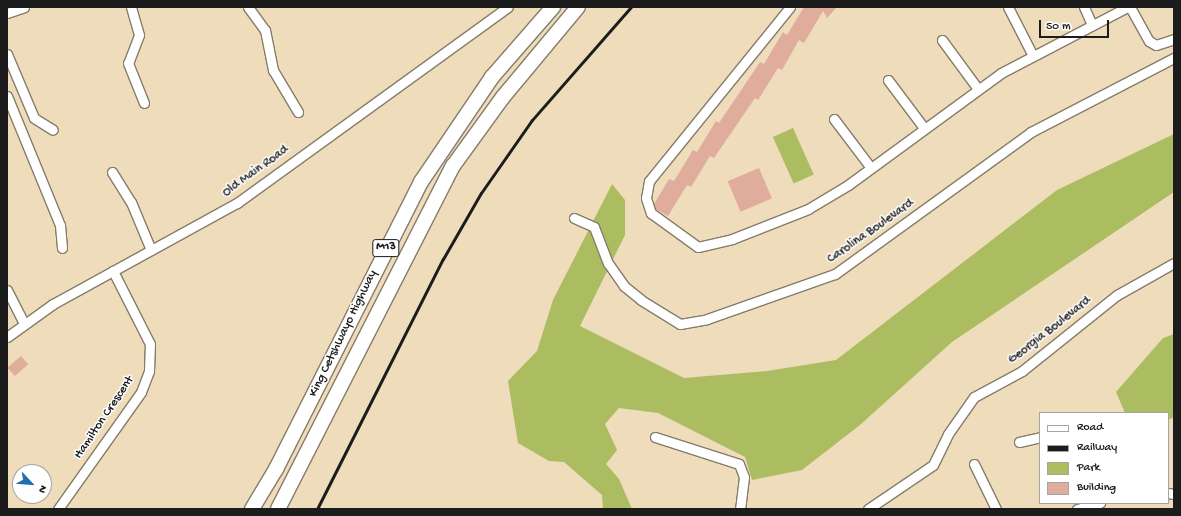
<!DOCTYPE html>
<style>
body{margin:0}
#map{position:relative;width:1181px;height:516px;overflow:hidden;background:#eedcba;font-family:"Gochi Hand",sans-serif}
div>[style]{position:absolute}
.green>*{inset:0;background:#acbd61;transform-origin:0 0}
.building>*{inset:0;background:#e0ac9b;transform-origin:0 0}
.roads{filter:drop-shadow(1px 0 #857c6b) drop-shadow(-1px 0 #857c6b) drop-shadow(0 1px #857c6b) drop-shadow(0 -1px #857c6b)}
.minor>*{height:9px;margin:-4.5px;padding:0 4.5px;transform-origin:4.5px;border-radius:4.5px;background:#fff}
.highway>*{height:14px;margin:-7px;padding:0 7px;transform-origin:7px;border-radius:7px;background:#fff}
.rail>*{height:3px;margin:-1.5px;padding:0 1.5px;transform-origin:1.5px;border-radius:1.5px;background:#1c1c1c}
span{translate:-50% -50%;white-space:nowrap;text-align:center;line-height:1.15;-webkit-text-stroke:3px #fff;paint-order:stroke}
.shield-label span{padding:1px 3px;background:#fff;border:1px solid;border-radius:3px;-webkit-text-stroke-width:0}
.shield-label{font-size:12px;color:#1c1c1c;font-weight:700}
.street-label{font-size:13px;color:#1c1c1c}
.frame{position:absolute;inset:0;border:8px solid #1c1c1c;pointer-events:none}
.legend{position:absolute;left:1039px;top:412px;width:130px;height:92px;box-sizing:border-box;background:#fff;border:1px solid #a4a4a4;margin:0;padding:5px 7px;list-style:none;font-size:12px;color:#1c1c1c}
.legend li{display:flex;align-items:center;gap:8px;height:20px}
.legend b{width:20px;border:1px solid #a4a4a4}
.north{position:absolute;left:12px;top:464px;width:40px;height:40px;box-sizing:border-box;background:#fff;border:1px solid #a4a4a4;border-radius:50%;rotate:116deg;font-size:11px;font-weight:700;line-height:16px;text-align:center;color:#1c1c1c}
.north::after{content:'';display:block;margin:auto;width:14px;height:18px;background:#1f6fb2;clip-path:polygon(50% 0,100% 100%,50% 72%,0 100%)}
.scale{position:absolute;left:1039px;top:20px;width:70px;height:18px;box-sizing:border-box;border:2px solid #1c1c1c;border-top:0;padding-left:5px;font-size:12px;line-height:14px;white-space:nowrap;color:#1c1c1c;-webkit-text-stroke:3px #fff;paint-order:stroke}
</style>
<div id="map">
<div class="green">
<i style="left:793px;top:128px;width:51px;height:22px;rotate:66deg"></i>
<i style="clip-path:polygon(1174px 134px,1174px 192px,952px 342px,860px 425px,802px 470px,752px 480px,745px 457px,658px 413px,619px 408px,605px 424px,617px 450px,606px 464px,619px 479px,632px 509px,603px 509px,602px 495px,564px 462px,549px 461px,518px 443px,508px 381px,537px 351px,553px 300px,612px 184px,625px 200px,625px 235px,580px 326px,684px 378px,767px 371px,836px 360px,1057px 190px)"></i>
<i style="clip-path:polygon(1174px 334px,1174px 417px,1168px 420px,1168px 413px,1125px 413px,1116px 392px,1163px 338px)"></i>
</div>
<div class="building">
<i style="clip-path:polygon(804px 7px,837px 7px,827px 18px,823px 11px,804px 43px,799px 40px,782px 70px,778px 68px,758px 100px,755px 98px,714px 158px,710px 156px,691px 187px,687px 185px,668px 216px,656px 209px,654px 204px,669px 179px,674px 181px,693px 150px,697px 152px,716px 121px,719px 123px,760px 62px,764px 64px,783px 32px,787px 35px)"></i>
<i style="left:759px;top:168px;width:33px;height:34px;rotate:67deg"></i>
<i style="left:21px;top:356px;width:11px;height:18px;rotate:49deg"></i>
</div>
<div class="roads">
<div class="minor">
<i style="left:131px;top:7px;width:29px;rotate:74deg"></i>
<i style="left:139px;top:35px;width:30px;rotate:111deg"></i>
<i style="left:128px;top:63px;width:43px;rotate:68.2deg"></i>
<i style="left:248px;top:7px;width:29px;rotate:54deg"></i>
<i style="left:265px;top:30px;width:41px;rotate:78.7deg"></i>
<i style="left:273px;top:70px;width:49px;rotate:59.2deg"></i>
<i style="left:790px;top:7px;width:224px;rotate:129deg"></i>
<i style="left:649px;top:181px;width:17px;rotate:100deg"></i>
<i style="left:646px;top:198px;width:16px;rotate:72deg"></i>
<i style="left:651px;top:213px;width:58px;rotate:35.9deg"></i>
<i style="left:698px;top:247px;width:35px;rotate:-13deg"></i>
<i style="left:732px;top:239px;width:82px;rotate:-21.5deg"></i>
<i style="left:808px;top:209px;width:47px;rotate:-31deg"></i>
<i style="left:848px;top:185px;width:190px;rotate:-36.2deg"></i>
<i style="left:1001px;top:73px;width:142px;rotate:-27.6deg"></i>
<i style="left:1008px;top:7px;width:53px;rotate:62.9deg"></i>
<i style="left:1084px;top:7px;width:20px;rotate:66deg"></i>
<i style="left:1130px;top:7px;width:39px;rotate:61deg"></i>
<i style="left:1149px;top:41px;width:8px;rotate:30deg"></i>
<i style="left:1156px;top:45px;width:19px;rotate:-18deg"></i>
<i style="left:7px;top:13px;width:18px;rotate:-19deg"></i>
<i style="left:942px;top:40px;width:61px;rotate:53.7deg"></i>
<i style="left:7px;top:54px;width:69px;rotate:67.1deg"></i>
<i style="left:34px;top:118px;width:22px;rotate:32deg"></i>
<i style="left:888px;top:80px;width:60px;rotate:53.1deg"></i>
<i style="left:7px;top:96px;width:139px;rotate:67.7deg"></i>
<i style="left:60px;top:225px;width:23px;rotate:85deg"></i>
<i style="left:834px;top:119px;width:61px;rotate:52.9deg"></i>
<i style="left:112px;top:172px;width:36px;rotate:58deg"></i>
<i style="left:131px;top:202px;width:52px;rotate:67.4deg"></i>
<i style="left:574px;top:218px;width:22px;rotate:24deg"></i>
<i style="left:594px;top:227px;width:39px;rotate:69deg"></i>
<i style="left:608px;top:263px;width:28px;rotate:55deg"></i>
<i style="left:624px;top:286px;width:22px;rotate:39deg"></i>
<i style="left:641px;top:300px;width:46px;rotate:31.6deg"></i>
<i style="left:680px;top:324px;width:27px;rotate:-10deg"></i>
<i style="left:707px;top:319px;width:136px;rotate:-19.4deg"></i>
<i style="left:835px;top:274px;width:242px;rotate:-35.9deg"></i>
<i style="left:1031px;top:132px;width:161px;rotate:-27.4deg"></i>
<i style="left:7px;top:290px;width:38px;rotate:63deg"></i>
<i style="left:7px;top:337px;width:57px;rotate:-35.7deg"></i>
<i style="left:53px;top:304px;width:210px;rotate:-28.8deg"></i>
<i style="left:237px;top:203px;width:334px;rotate:-35.9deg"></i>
<i style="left:655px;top:437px;width:88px;rotate:17.8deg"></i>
<i style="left:739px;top:464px;width:14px;rotate:69deg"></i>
<i style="left:744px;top:477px;width:32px;rotate:97deg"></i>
<i style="left:1019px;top:442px;width:22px;rotate:-13deg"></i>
<i style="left:974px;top:464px;width:50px;rotate:63.9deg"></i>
<i style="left:1168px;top:493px;width:6px;rotate:9deg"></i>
<i style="left:58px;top:509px;width:143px;rotate:-54.6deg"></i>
<i style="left:141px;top:392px;width:22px;rotate:-69deg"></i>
<i style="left:149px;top:371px;width:27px;rotate:-88deg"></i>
<i style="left:150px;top:344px;width:82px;rotate:-116.9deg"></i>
<i style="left:868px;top:509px;width:78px;rotate:-34.1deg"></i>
<i style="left:933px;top:465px;width:34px;rotate:-64deg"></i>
<i style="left:948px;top:434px;width:45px;rotate:-54.9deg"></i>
<i style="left:974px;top:397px;width:55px;rotate:-28.4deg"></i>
<i style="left:1022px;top:371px;width:122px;rotate:-38.7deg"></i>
<i style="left:1117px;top:295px;width:65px;rotate:-29.3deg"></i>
<i style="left:1077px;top:509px;width:24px;rotate:-15deg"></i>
</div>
<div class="highway">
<i style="left:252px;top:509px;width:47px;rotate:-59deg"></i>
<i style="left:276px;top:469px;width:322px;rotate:-63.2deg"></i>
<i style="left:421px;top:182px;width:127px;rotate:-55.9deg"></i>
<i style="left:492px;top:77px;width:93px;rotate:-48.9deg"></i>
<i style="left:278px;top:509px;width:385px;rotate:-63deg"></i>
<i style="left:453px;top:166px;width:85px;rotate:-54.1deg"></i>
<i style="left:503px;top:97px;width:117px;rotate:-50.2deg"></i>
</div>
</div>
<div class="rail">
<i style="left:317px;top:509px;width:280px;rotate:-63.3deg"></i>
<i style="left:443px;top:259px;width:76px;rotate:-60.1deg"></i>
<i style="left:481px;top:193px;width:89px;rotate:-55.1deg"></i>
<i style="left:532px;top:120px;width:150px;rotate:-48.8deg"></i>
</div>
<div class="shield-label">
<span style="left:386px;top:248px">M13</span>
</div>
<div class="street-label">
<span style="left:256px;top:172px;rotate:-36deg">Old Main Road</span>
<span style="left:871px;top:232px;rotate:-35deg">Carolina Boulevard</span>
<span style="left:1050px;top:331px;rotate:-38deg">Georgia Boulevard</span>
<span style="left:344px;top:334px;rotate:-64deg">King Cetshwayo Highway</span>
<span style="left:105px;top:418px;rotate:-56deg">Hamilton Crescent</span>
</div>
<div class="frame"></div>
<ul class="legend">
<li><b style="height:5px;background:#fff"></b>Road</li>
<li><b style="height:5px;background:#1c1c1c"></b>Railway</li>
<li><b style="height:11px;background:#acbd61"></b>Park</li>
<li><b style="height:11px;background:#e0ac9b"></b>Building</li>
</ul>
<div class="north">N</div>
<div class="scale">50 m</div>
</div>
